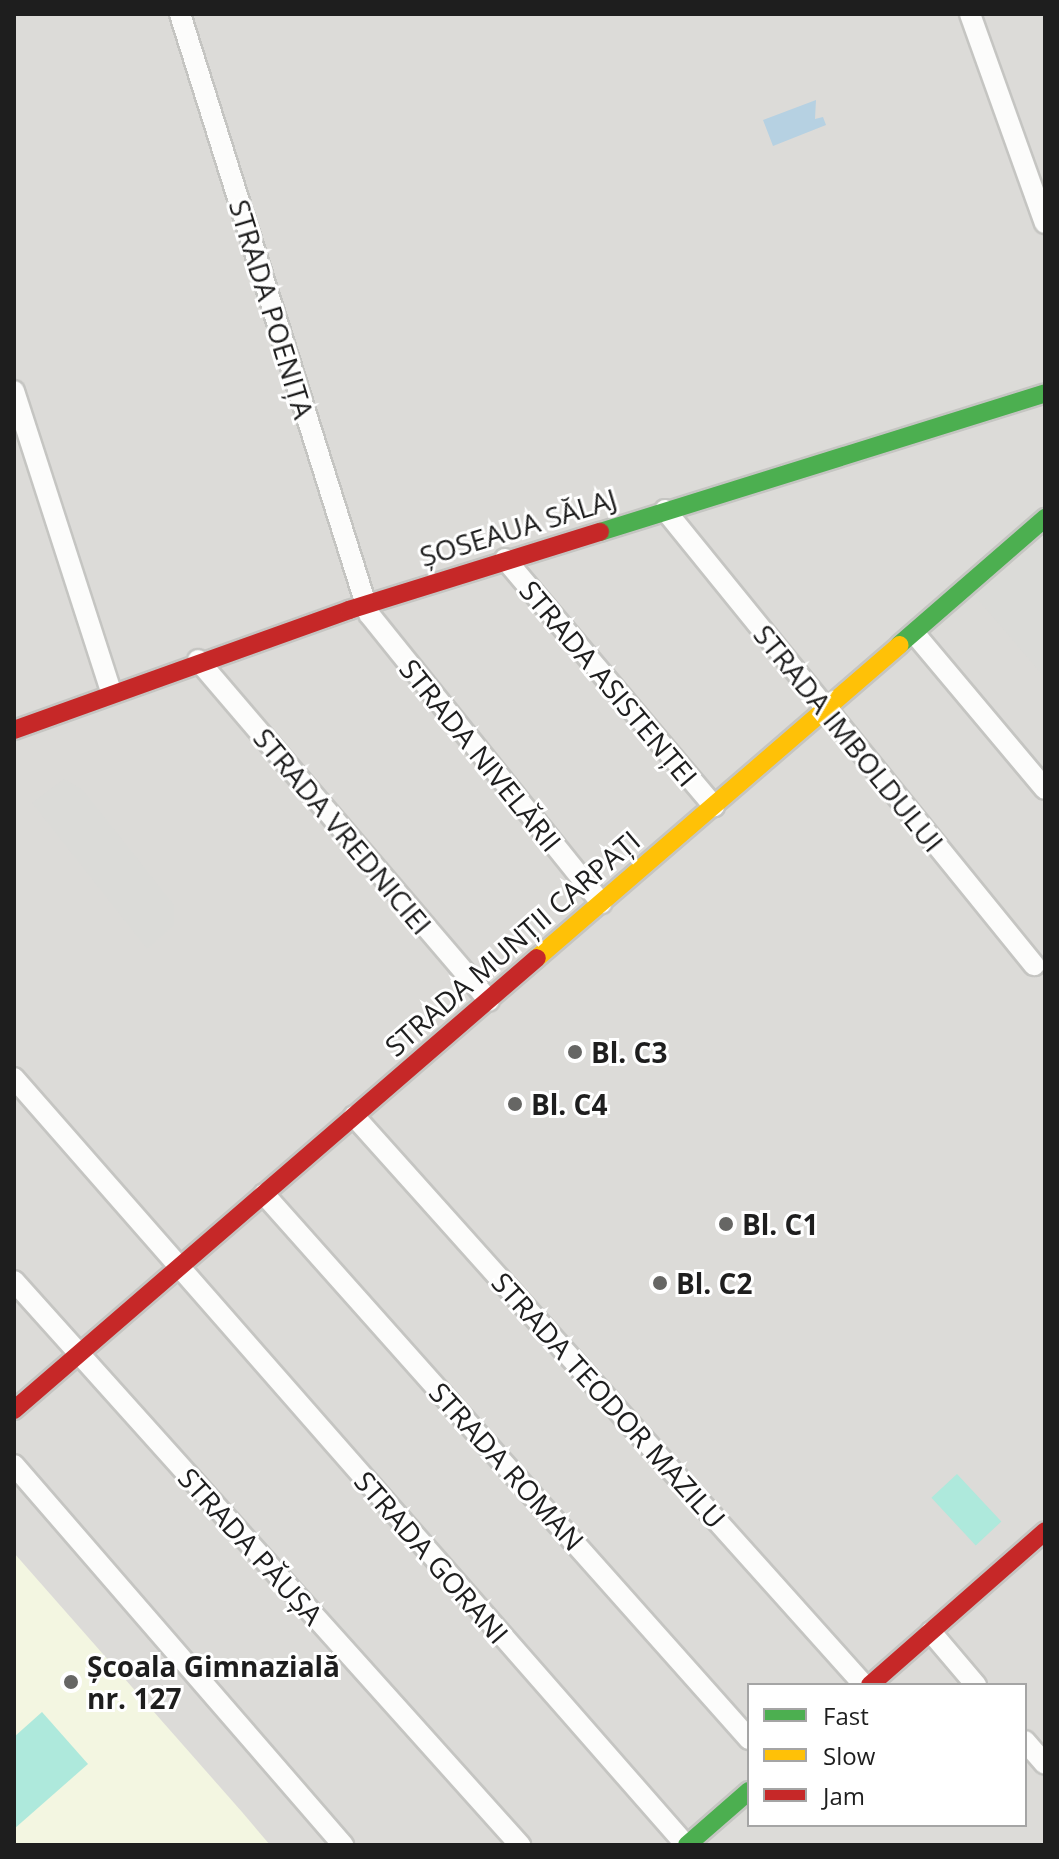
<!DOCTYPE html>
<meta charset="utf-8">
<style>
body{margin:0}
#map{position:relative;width:1059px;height:1859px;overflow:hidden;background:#edece6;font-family:"Open Sans",sans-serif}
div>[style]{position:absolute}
.residential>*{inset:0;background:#dcdbd8}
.education>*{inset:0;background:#f3f6e1}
.pitch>*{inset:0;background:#aee9dc;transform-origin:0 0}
.parking>*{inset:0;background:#dbdbd8}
.water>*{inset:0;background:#b6d1e2}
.roads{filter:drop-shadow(2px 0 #c5c5c2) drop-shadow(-2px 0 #c5c5c2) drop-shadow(0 2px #c5c5c2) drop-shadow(0 -2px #c5c5c2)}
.street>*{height:20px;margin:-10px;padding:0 10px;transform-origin:10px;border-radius:10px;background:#fcfcfb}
.fast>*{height:18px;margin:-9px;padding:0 9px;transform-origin:9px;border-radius:9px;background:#4caf50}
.slow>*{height:18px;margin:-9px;padding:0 9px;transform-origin:9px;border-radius:9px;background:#ffc107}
.jam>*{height:18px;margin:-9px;padding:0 9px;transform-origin:9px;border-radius:9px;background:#c62828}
.dots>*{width:22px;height:22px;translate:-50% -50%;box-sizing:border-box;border:4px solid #fff;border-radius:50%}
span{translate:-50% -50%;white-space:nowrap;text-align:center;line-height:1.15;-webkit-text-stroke:6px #fff;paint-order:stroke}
.street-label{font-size:28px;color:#1e1e1e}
.poi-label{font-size:28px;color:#1e1e1e;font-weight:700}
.left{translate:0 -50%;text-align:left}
.frame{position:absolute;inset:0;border:16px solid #1e1e1e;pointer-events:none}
.legend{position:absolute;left:747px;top:1683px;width:280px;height:144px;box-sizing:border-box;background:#fff;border:2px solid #a5a5a5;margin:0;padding:10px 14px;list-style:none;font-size:24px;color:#1e1e1e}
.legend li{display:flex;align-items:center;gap:16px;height:40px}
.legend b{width:40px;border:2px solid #a5a5a5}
</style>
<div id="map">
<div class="residential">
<i style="clip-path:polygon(evenodd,14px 14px,1045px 14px,1045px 1845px,14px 1845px,14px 14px,749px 1685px,1025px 1685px,1025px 1825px,749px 1825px,749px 1685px)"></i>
</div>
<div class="education">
<i style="clip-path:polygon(14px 1553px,242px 1812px,270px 1845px,14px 1845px)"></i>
</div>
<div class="pitch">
<i style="left:957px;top:1474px;width:65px;height:35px;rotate:47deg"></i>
<i style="clip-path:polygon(42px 1712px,88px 1764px,14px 1829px,14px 1737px)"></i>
</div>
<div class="parking">
<i style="clip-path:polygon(1045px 537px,1045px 678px,975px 596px)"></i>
<i style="clip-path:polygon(64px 779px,83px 790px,174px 905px,174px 925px,147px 949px,32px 803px)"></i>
</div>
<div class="water">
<i style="clip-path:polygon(816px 100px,815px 119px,823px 117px,826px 125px,773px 146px,763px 120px)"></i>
</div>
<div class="roads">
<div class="street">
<i style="left:180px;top:14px;width:629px;rotate:72.52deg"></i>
<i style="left:369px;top:614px;width:371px;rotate:51.2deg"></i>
<i style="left:970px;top:14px;width:222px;rotate:70.3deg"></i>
<i style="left:14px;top:391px;width:316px;rotate:72.1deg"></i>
<i style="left:665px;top:510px;width:586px;rotate:50.96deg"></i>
<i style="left:505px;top:559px;width:324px;rotate:49.8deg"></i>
<i style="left:915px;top:634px;width:202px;rotate:50deg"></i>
<i style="left:198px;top:660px;width:448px;rotate:49.5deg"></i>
<i style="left:14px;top:1078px;width:1020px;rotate:48.78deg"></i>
<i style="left:354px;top:1116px;width:764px;rotate:48.13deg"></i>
<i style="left:264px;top:1194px;width:730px;rotate:48.33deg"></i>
<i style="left:14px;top:1281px;width:758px;rotate:48.1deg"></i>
<i style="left:14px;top:1465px;width:503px;rotate:49.11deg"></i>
<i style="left:931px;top:1632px;width:70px;rotate:49.7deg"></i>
<i style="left:1025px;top:1741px;width:30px;rotate:49deg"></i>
</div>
<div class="fast">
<i style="left:600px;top:532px;width:466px;rotate:-17.3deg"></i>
<i style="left:899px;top:645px;width:194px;rotate:-41deg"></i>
<i style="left:687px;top:1845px;width:82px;rotate:-41.1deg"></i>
</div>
<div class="slow">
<i style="left:537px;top:958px;width:479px;rotate:-40.8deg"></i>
</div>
<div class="jam">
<i style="left:14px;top:730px;width:356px;rotate:-19.7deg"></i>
<i style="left:349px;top:610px;width:263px;rotate:-17.3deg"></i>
<i style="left:14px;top:1410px;width:691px;rotate:-40.84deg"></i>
<i style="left:870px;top:1685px;width:233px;rotate:-41.3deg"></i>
</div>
</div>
<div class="dots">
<i style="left:575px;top:1052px;background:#666664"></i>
<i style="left:515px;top:1104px;background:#666664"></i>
<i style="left:726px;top:1224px;background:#666664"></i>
<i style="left:660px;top:1283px;background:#666664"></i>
<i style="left:71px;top:1682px;background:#666664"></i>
</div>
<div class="street-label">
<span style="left:272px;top:309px;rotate:73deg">STRADA POENIȚA</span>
<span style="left:518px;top:527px;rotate:-17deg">ȘOSEAUA SĂLAJ</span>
<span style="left:609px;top:683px;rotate:50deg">STRADA ASISTENȚEI</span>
<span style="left:849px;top:738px;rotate:51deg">STRADA IMBOLDULUI</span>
<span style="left:481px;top:755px;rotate:51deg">STRADA NIVELĂRII</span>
<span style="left:343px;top:831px;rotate:50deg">STRADA VREDNICIEI</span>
<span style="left:512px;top:943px;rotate:-41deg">STRADA MUNȚII CARPAȚI</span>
<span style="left:609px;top:1400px;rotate:48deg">STRADA TEODOR MAZILU</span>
<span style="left:507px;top:1466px;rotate:48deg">STRADA ROMAN</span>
<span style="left:251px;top:1546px;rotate:48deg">STRADA PĂUȘA</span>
<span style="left:432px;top:1557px;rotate:49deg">STRADA GORANI</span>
</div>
<div class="poi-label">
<span class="left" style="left:591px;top:1052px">Bl. C3</span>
<span class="left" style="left:531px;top:1104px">Bl. C4</span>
<span class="left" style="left:742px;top:1224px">Bl. C1</span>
<span class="left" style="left:676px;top:1283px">Bl. C2</span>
<span class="left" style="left:87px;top:1682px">Școala Gimnazială<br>nr. 127</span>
</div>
<div class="frame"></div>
<ul class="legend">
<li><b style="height:10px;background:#4caf50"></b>Fast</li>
<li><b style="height:10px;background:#ffc107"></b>Slow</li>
<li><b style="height:10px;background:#c62828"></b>Jam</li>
</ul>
</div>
